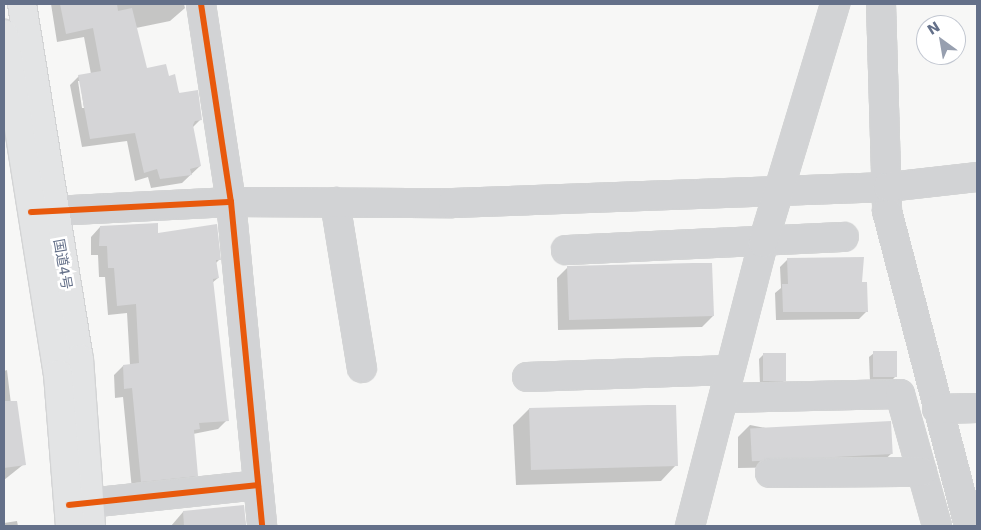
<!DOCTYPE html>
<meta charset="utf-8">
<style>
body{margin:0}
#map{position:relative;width:981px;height:530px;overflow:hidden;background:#f7f7f6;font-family:"DejaVu Sans","Noto Sans JP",sans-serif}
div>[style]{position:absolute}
.shadow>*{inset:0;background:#0003}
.building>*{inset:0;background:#d5d5d7;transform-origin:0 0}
.roads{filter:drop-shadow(1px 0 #d3d4d5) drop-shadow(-1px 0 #d3d4d5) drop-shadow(0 1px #d3d4d5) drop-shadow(0 -1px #d3d4d5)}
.minor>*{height:28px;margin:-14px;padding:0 14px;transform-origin:14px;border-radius:14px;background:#d2d3d5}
.highway>*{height:28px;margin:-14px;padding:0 14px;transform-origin:14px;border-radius:14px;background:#e3e4e5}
.cycleway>*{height:6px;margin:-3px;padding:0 3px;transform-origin:3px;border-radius:3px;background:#e8590c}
span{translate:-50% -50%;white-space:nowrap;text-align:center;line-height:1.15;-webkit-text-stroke:5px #fff;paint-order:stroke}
.street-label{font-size:14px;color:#647089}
.frame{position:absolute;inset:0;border:5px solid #647089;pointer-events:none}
.north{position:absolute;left:916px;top:15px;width:50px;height:50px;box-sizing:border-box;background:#fff;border:1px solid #c1c6d0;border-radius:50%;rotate:328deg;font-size:14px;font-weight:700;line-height:20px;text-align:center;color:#647089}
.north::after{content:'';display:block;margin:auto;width:18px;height:22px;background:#979faf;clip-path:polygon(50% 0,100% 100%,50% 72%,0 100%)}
</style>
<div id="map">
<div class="shadow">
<i style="clip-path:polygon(evenodd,51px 4px,184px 4px,185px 8px,170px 21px,136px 28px,146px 69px,168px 78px,200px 120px,192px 128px,200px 166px,182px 183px,151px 188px,148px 177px,135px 181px,127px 141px,82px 147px,70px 85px,79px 76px,91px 74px,84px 37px,57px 42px,51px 4px,78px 81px,80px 81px,84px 108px,82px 108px,78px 81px)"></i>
<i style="clip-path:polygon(100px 227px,157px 234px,220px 259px,216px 263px,218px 278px,212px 283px,227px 420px,218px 429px,193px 434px,197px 475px,188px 485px,132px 490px,123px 397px,115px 398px,114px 375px,123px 366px,130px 365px,127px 313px,108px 315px,105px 277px,99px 277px,98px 255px,91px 255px,91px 237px)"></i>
<i style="clip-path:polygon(788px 259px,861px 283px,867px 311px,859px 319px,776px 320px,775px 293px,781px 288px,780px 267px)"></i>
<i style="clip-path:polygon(568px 267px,713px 316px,702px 327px,558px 330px,557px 278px)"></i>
<i style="clip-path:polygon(874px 353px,896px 376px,892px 380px,870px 381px,869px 357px)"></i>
<i style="clip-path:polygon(763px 355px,785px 380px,781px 384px,760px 385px,759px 359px)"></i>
<i style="clip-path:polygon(7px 370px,14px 430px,24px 464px,4px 480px,4px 371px)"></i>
<i style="clip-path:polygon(529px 409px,676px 465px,661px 481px,516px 485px,513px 425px)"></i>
<i style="clip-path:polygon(750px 425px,892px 453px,879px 465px,738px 468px,738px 437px)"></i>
<i style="clip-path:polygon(243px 507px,246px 526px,171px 526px,183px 512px)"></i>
<i style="clip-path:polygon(17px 521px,18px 526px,4px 526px,4px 523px)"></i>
</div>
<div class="building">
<i style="clip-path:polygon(60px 4px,117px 4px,118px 11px,132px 8px,147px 68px,166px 64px,169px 76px,175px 74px,179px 93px,198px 90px,202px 120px,195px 121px,193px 125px,201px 166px,190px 169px,192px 175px,160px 179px,157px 169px,144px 173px,135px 133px,90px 139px,78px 75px,101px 71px,93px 28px,66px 34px)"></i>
<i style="clip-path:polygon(158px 223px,158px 233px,217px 224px,221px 260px,216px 260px,219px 278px,213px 279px,229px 421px,199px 423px,200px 429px,194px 430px,198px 476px,141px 482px,132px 388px,124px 389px,123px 365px,139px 363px,136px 304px,117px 306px,114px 268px,108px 268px,107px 246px,99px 246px,100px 226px)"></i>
<i style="clip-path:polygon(864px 257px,862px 282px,867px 282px,868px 312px,783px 312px,782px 284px,788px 284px,787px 258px)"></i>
<i style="clip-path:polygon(693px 263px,712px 263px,714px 316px,569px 320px,567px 266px)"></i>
<i style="left:897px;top:351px;width:26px;height:24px;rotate:90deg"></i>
<i style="left:763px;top:353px;width:23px;height:28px"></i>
<i style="clip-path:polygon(4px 401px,17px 401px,26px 465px,4px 468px)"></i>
<i style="clip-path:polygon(648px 405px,676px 405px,678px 466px,531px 470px,529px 408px)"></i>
<i style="left:891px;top:421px;width:33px;height:141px;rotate:87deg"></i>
<i style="clip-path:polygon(244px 505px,246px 526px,184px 526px,183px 511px)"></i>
</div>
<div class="roads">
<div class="minor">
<i style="left:201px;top:4px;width:200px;rotate:81.4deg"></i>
<i style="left:231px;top:202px;width:325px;rotate:84.5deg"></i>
<i style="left:881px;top:4px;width:207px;rotate:88.3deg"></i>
<i style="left:887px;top:211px;width:325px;rotate:75.4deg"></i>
<i style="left:335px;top:202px;width:168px;rotate:80.8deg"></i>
<i style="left:33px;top:212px;width:198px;rotate:-2.9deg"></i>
<i style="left:231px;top:202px;width:222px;rotate:0.3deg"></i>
<i style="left:453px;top:203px;width:435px;rotate:-2.1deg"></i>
<i style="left:888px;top:187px;width:90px;rotate:-6.4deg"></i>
<i style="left:566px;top:250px;width:278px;rotate:-2.7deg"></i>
<i style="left:527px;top:377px;width:203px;rotate:-2deg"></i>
<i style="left:724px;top:398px;width:176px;rotate:-1.3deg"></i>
<i style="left:900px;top:394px;width:137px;rotate:74.3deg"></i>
<i style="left:937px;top:409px;width:40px;rotate:-1.4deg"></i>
<i style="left:770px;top:473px;width:152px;rotate:-0.4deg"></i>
<i style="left:69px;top:505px;width:190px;rotate:-6deg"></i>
<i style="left:690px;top:526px;width:292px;rotate:-75.5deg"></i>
<i style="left:763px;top:243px;width:250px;rotate:-73.2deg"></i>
</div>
<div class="highway">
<i style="left:22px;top:4px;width:360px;rotate:80.9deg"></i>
<i style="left:79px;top:359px;width:167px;rotate:85.9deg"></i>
<i style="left:4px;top:34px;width:344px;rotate:81deg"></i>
<i style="left:58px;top:374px;width:152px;rotate:85.5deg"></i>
</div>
</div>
<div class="cycleway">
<i style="left:201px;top:4px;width:200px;rotate:81.4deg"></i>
<i style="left:231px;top:202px;width:325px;rotate:84.5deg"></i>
<i style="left:31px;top:212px;width:200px;rotate:-2.9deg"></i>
<i style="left:69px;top:505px;width:190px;rotate:-6deg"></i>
</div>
<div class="street-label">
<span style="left:63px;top:264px;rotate:80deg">国道4号</span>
</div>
<div class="frame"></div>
<div class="north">N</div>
</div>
